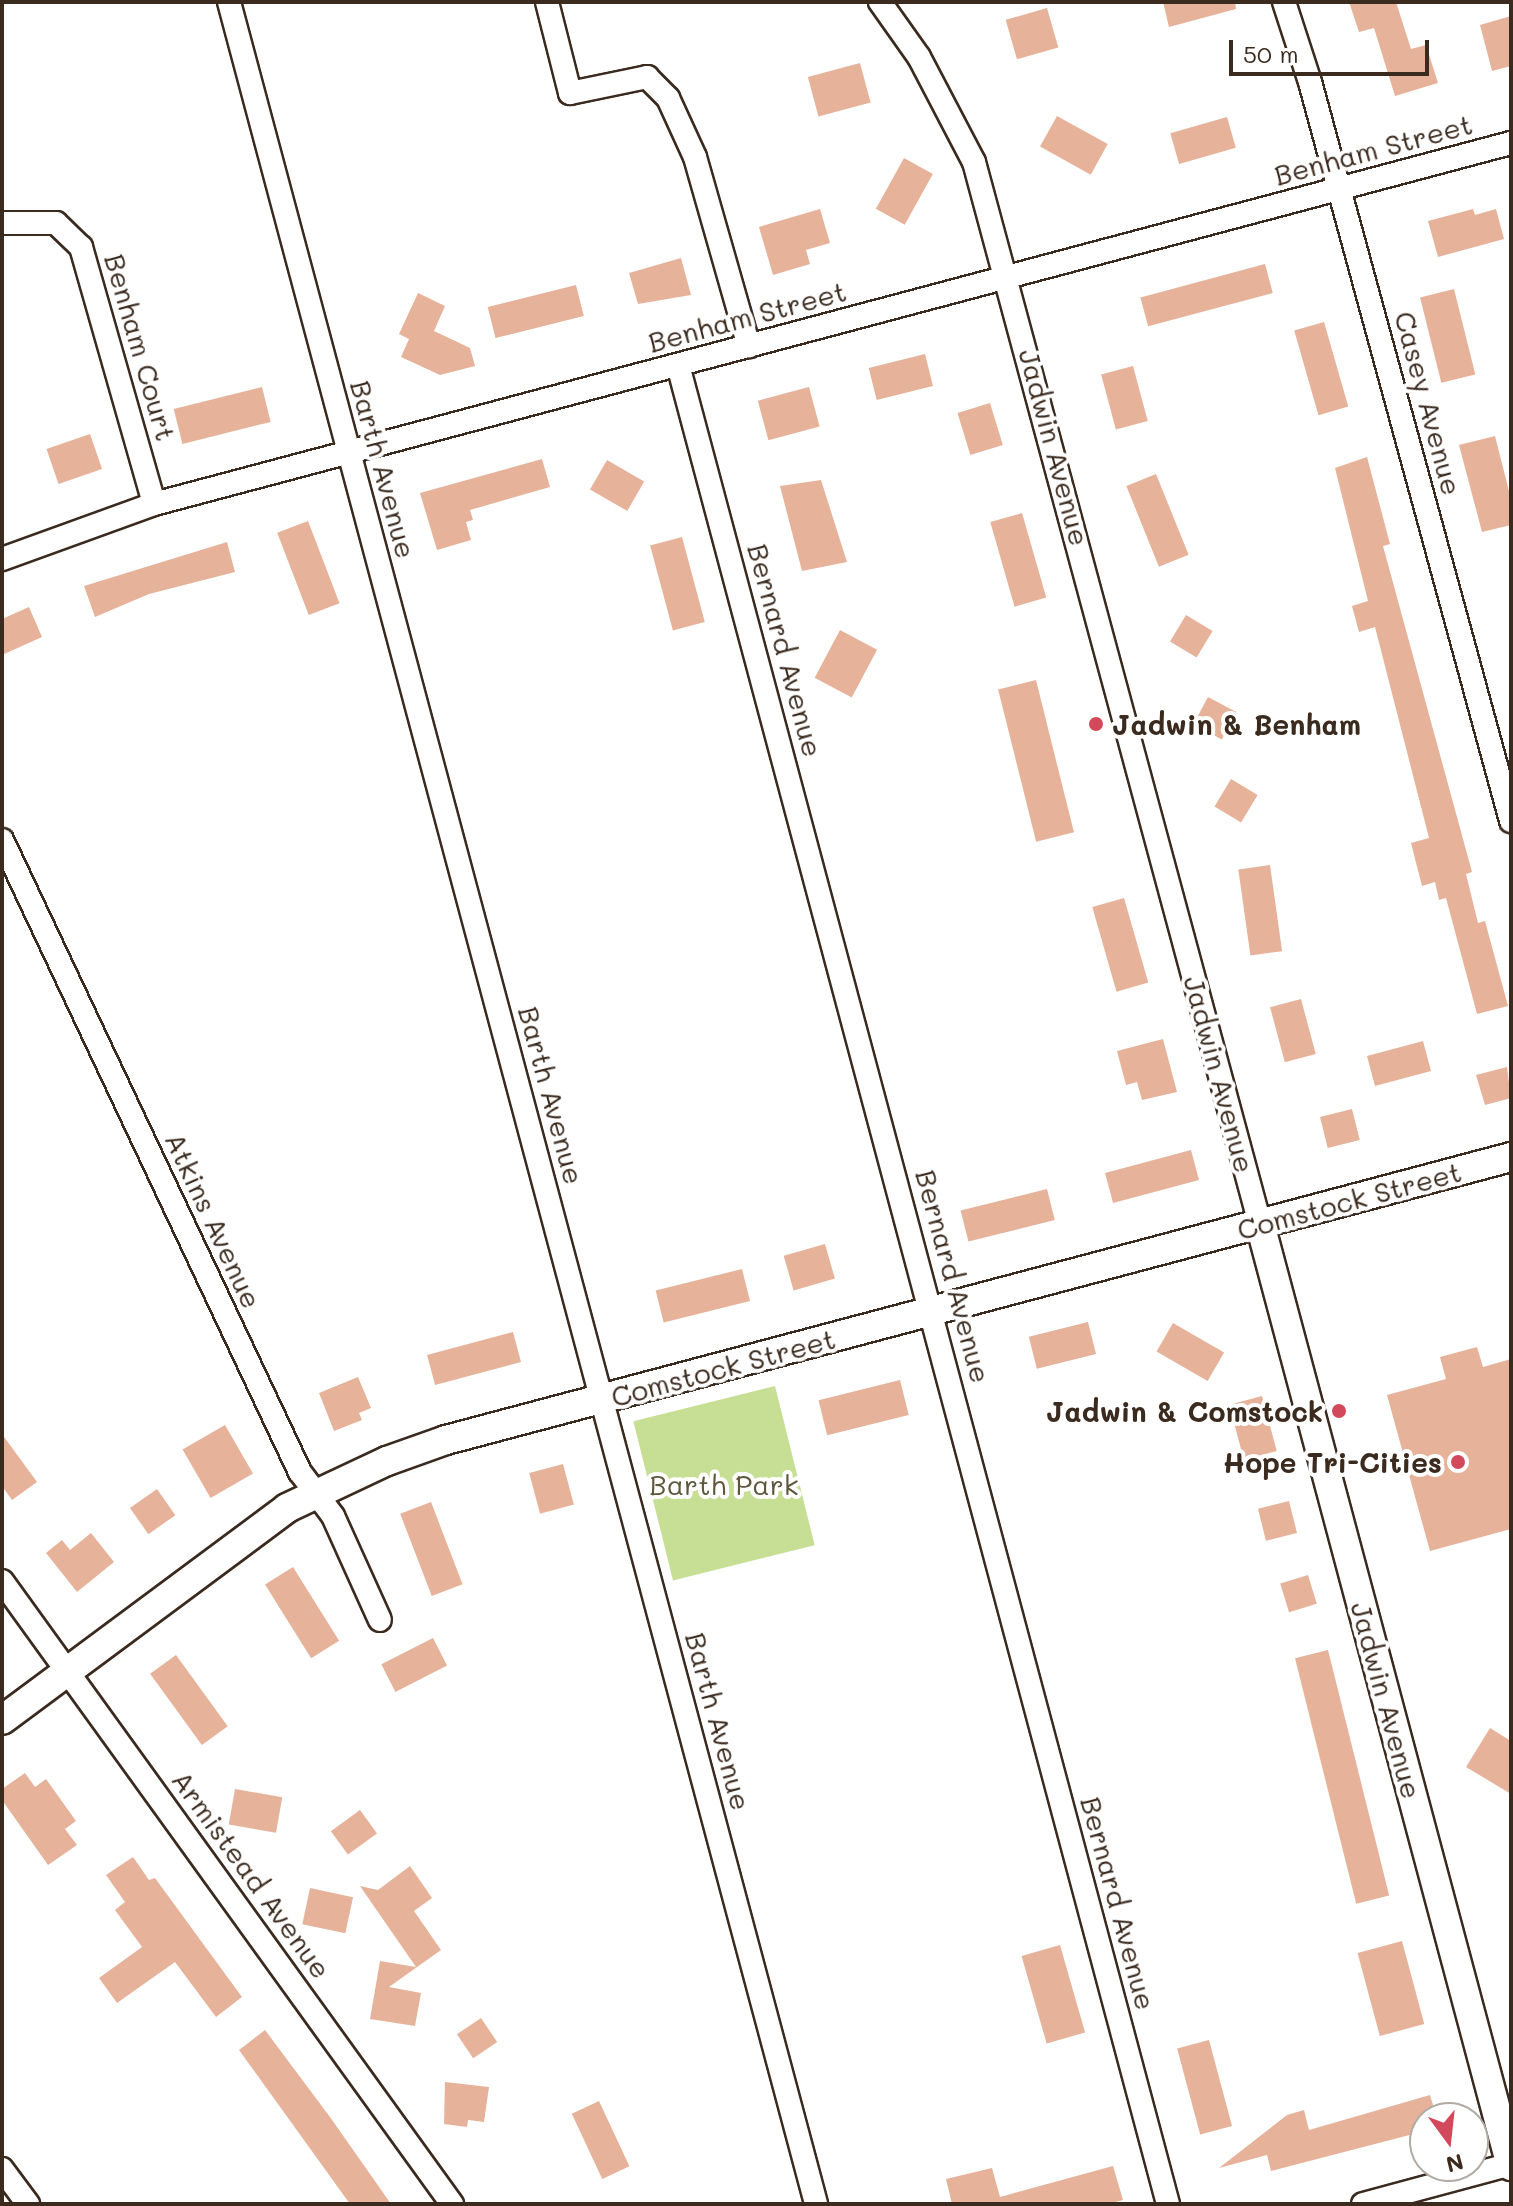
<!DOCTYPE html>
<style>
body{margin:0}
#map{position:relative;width:1513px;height:2206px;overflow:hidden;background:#fff;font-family:Mali,sans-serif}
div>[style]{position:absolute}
.green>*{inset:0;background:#c7df95;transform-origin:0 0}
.building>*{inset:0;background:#e7b29a;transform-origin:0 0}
.roads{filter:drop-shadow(2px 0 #3b2a1e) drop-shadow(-2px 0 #3b2a1e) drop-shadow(0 2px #3b2a1e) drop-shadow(0 -2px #3b2a1e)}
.minor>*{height:22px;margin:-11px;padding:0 11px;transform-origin:11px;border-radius:11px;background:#fff}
.tertiary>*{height:28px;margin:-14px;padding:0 14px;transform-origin:14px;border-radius:14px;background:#fff}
.dots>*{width:22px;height:22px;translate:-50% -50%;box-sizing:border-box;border:4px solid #fff;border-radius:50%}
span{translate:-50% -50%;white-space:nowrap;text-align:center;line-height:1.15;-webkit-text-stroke:8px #fff;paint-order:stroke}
.street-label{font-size:28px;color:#3b2a1e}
.poi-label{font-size:28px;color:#3b2a1e;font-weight:700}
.left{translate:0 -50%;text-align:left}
.right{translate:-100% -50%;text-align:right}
.park-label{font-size:28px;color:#5e573c}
.frame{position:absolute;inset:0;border:4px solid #3b2a1e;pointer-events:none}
.north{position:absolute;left:1409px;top:2102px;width:80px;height:80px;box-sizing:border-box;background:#fff;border:2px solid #b1aaa5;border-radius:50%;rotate:165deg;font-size:22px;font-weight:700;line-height:32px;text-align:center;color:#3b2a1e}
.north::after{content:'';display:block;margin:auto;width:28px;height:36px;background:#d1495b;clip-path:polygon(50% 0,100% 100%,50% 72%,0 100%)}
.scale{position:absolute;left:1229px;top:40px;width:200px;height:36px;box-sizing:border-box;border:4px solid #3b2a1e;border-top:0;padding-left:10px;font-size:24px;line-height:28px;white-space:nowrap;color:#3b2a1e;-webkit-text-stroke:6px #fff;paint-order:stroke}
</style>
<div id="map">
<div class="green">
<i style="left:775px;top:1386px;width:164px;height:146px;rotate:76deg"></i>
</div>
<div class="building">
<i style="clip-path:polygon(1163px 2px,1235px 2px,1236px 9px,1169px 27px)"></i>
<i style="clip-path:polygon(1349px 2px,1396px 2px,1411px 49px,1426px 45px,1438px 83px,1395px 96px,1374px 28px,1359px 32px)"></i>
<i style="left:1047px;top:8px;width:41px;height:43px;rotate:74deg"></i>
<i style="clip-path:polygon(1511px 16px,1511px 66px,1492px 71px,1480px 25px)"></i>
<i style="left:860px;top:63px;width:41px;height:54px;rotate:75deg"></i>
<i style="left:1057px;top:116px;width:58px;height:35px;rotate:29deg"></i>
<i style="left:1227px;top:117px;width:32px;height:59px;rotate:74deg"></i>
<i style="left:904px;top:158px;width:33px;height:58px;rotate:29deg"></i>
<i style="clip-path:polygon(820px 209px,830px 243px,806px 250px,810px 264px,773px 275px,759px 227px)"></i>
<i style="clip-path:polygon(1473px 209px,1475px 215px,1496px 209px,1504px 239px,1438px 257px,1428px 221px)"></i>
<i style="clip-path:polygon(681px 258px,691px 295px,638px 304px,629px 273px)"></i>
<i style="left:1265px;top:264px;width:30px;height:129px;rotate:75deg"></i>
<i style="left:576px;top:285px;width:32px;height:91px;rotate:76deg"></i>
<i style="left:1454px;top:289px;width:88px;height:35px;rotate:76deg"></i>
<i style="clip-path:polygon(418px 293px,445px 306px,434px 331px,470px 348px,475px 366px,440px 375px,401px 357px,409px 339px,399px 334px)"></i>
<i style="left:1324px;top:322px;width:88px;height:31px;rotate:74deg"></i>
<i style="left:925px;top:354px;width:33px;height:58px;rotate:76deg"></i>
<i style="left:1133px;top:366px;width:57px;height:33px;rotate:75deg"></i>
<i style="left:262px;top:387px;width:36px;height:91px;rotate:76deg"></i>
<i style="left:809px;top:387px;width:41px;height:53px;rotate:75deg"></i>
<i style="left:990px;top:403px;width:44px;height:34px;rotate:73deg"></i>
<i style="left:90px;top:434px;width:37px;height:46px;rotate:71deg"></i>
<i style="clip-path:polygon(1495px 436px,1511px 499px,1511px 525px,1482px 532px,1459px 445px)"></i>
<i style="clip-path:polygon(1367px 457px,1390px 544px,1383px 546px,1472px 872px,1466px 874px,1478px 923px,1485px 921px,1508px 1006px,1477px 1014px,1446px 898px,1439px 900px,1435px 882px,1422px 886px,1411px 843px,1429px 838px,1375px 627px,1359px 632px,1352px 606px,1368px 601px,1335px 468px)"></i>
<i style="clip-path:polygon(542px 459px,550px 487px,470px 510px,473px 520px,466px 522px,471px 540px,437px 550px,420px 493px)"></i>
<i style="left:607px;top:460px;width:43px;height:34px;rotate:30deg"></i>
<i style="left:1156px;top:474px;width:87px;height:32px;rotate:68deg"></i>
<i style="clip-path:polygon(821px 480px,847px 562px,802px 571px,780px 486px)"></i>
<i style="left:1022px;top:513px;width:88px;height:33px;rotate:74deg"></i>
<i style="left:308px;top:521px;width:88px;height:33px;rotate:69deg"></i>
<i style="left:682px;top:537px;width:88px;height:33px;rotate:75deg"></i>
<i style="clip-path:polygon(227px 542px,235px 572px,149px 594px,95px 617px,84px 586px)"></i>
<i style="clip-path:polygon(29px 607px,42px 637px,2px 655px,2px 619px)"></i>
<i style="left:1186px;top:615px;width:31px;height:31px;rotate:31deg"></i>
<i style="left:840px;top:630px;width:42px;height:54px;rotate:28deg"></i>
<i style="left:1036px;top:680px;width:157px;height:39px;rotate:76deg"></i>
<i style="left:1208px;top:697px;width:32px;height:31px;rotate:28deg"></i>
<i style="left:1231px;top:779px;width:31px;height:32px;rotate:31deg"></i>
<i style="left:1270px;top:865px;width:87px;height:32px;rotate:82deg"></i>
<i style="left:1124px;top:898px;width:88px;height:33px;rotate:74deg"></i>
<i style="left:1301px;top:999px;width:57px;height:32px;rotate:75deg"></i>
<i style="clip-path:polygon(1163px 1039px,1177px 1092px,1142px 1100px,1137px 1082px,1126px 1085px,1117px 1051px)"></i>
<i style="left:1423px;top:1041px;width:31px;height:58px;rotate:75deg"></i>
<i style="clip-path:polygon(1507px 1067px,1511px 1098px,1485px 1105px,1476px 1075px)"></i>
<i style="left:1352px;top:1109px;width:32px;height:33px;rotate:76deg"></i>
<i style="left:1191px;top:1150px;width:31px;height:89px;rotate:75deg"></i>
<i style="left:1047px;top:1189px;width:32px;height:89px;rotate:76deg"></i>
<i style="left:825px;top:1244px;width:36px;height:43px;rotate:74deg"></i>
<i style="left:742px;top:1269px;width:33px;height:89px;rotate:76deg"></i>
<i style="left:1088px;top:1322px;width:33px;height:61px;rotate:76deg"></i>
<i style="left:1173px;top:1323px;width:59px;height:33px;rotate:30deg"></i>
<i style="left:513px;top:1332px;width:31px;height:89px;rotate:75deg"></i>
<i style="clip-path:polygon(1477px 1347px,1483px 1367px,1511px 1359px,1511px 1529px,1430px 1551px,1387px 1395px,1446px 1379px,1440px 1357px)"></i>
<i style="clip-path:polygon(358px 1377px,371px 1408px,359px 1413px,362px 1420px,334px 1431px,319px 1393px)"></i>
<i style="left:900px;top:1380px;width:36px;height:84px;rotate:76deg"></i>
<i style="left:1262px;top:1396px;width:57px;height:34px;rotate:75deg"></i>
<i style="left:225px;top:1425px;width:56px;height:49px;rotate:60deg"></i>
<i style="clip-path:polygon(2px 1434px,37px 1482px,12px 1500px,2px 1486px)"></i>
<i style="left:563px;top:1464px;width:42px;height:35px;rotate:75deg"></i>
<i style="left:157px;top:1489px;width:32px;height:33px;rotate:55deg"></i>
<i style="left:1289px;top:1501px;width:33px;height:32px;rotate:76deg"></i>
<i style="left:431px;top:1502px;width:88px;height:33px;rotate:69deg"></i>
<i style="clip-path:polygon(91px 1533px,114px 1562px,77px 1592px,46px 1553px,62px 1540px,70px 1550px)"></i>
<i style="left:293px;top:1567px;width:87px;height:33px;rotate:58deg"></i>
<i style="left:1308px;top:1575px;width:30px;height:29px;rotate:73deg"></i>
<i style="left:433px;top:1638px;width:31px;height:58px;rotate:63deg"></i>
<i style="left:1328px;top:1650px;width:253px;height:34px;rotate:76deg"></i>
<i style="left:176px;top:1655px;width:88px;height:32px;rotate:54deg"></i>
<i style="clip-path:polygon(1490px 1728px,1511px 1741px,1511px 1794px,1466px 1767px)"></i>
<i style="clip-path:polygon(25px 1773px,35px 1787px,46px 1779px,76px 1821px,65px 1829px,77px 1845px,48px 1865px,2px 1800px,2px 1789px)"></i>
<i style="left:235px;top:1789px;width:48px;height:36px;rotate:10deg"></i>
<i style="left:360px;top:1810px;width:29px;height:36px;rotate:54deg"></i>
<i style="clip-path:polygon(133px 1857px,149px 1880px,155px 1878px,242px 1997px,216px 2017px,175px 1962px,117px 2003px,99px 1978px,142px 1947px,115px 1910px,125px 1902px,106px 1875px)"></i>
<i style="clip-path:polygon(410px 1866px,432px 1898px,414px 1911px,441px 1950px,389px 1987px,421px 1993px,415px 2026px,370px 2019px,380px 1961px,416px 1967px,360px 1886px,378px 1890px)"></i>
<i style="left:310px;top:1888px;width:44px;height:37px;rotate:12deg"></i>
<i style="left:1402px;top:1941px;width:86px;height:46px;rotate:75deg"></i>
<i style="left:1060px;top:1945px;width:91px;height:40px;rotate:74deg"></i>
<i style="left:481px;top:2018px;width:29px;height:29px;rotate:56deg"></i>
<i style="clip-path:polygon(265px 2030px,330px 2117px,391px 2204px,350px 2204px,239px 2050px)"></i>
<i style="left:1209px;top:2040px;width:89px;height:33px;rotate:75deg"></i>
<i style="clip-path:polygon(445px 2082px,489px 2087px,484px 2122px,468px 2120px,467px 2127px,444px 2124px)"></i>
<i style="clip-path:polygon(1430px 2095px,1437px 2118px,1425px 2118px,1425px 2131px,1271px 2171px,1267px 2155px,1219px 2168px,1287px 2115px,1304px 2110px,1309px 2130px)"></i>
<i style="left:599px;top:2101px;width:72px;height:30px;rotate:65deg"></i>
<i style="clip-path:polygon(1113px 2166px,1123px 2200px,1108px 2204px,952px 2204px,946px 2179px,992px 2168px,1000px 2197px)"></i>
</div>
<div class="roads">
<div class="minor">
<i style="left:229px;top:2px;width:2279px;rotate:75.07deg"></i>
<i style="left:547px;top:2px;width:94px;rotate:75.8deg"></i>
<i style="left:570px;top:93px;width:79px;rotate:-11.7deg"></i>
<i style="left:647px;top:77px;width:30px;rotate:45deg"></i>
<i style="left:668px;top:98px;width:65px;rotate:65.4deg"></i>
<i style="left:695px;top:157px;width:197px;rotate:74.1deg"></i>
<i style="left:880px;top:2px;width:67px;rotate:54.7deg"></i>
<i style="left:919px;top:57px;width:119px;rotate:62.4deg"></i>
<i style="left:974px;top:162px;width:1100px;rotate:74.93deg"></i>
<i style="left:1284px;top:2px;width:84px;rotate:72deg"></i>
<i style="left:1310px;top:82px;width:766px;rotate:74.78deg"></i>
<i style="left:2px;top:223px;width:54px"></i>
<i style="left:56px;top:223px;width:35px;rotate:44deg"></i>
<i style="left:81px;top:247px;width:267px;rotate:74.1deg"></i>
<i style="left:678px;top:365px;width:1903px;rotate:75.08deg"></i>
<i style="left:2px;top:559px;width:162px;rotate:-19.9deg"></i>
<i style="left:154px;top:504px;width:1404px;rotate:-14.9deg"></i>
<i style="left:2px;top:840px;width:699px;rotate:64.76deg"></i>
<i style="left:300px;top:1472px;width:55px;rotate:53.1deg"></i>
<i style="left:333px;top:1516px;width:114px;rotate:65.7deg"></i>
<i style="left:2px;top:1581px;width:769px;rotate:54.16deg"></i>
<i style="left:2px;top:2169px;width:44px;rotate:53.4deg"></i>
<i style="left:1363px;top:2204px;width:153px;rotate:-15.1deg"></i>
</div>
<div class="tertiary">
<i style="left:1260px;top:1224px;width:975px;rotate:75.08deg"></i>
<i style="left:2px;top:1720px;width:355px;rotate:-36.6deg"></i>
<i style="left:287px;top:1508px;width:110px;rotate:-25.2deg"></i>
<i style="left:387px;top:1461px;width:63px;rotate:-19.6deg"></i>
<i style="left:446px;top:1440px;width:1102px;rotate:-14.88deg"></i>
</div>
</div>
<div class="dots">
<i style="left:1096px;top:724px;background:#d1495b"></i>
<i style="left:1339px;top:1411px;background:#d1495b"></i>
<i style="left:1458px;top:1462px;background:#d1495b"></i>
</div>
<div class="street-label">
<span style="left:1373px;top:149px;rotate:-15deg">Benham Street</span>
<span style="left:747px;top:316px;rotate:-15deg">Benham Street</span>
<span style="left:141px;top:347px;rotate:74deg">Benham Court</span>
<span style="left:1429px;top:403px;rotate:75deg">Casey Avenue</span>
<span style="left:1055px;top:447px;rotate:75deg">Jadwin Avenue</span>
<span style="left:384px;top:469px;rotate:75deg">Barth Avenue</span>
<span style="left:786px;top:650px;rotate:75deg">Bernard Avenue</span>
<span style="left:1220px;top:1074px;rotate:75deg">Jadwin Avenue</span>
<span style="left:552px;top:1095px;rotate:75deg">Barth Avenue</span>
<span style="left:1349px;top:1200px;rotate:-15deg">Comstock Street</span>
<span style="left:214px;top:1220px;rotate:65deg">Atkins Avenue</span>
<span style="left:954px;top:1276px;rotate:75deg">Bernard Avenue</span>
<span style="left:723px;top:1367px;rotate:-15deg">Comstock Street</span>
<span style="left:1387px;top:1700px;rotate:75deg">Jadwin Avenue</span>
<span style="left:719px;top:1721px;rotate:75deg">Barth Avenue</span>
<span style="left:252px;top:1874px;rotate:54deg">Armistead Avenue</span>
<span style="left:1119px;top:1903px;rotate:75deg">Bernard Avenue</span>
</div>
<div class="poi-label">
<span class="left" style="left:1112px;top:724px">Jadwin &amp; Benham</span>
<span class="right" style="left:1323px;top:1411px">Jadwin &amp; Comstock</span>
<span class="right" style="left:1442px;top:1462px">Hope Tri-Cities</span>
</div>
<div class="park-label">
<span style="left:724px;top:1484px">Barth Park</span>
</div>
<div class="frame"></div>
<div class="north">N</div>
<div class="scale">50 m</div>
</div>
